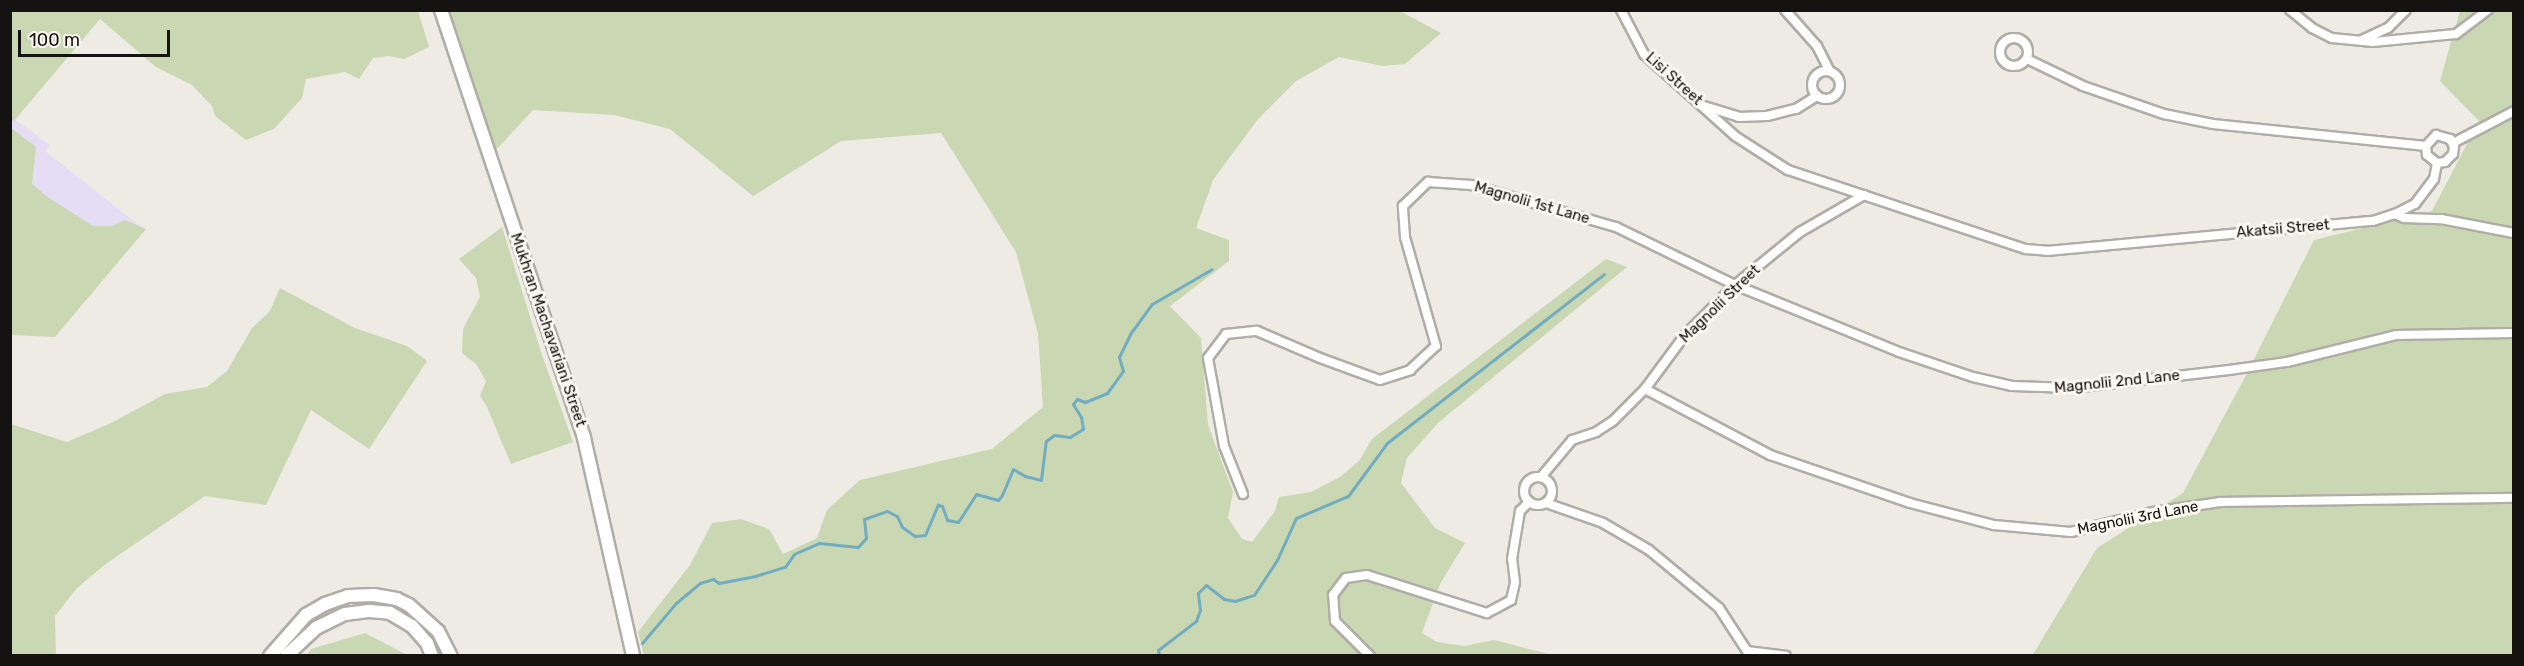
<!DOCTYPE html>
<style>
body{margin:0}
#map{position:relative;width:2524px;height:666px;overflow:hidden;background:#eeebe4;font-family:Rubik,sans-serif}
div>[style]{position:absolute}
.industrial>*{inset:0;background:#e4ddf3}
.green>*{inset:0;background:#cad7b3}
.stream>*{height:3px;margin:-1.5px;padding:0 1.5px;transform-origin:1.5px;border-radius:1.5px;background:#71acc0}
.roads{filter:drop-shadow(2px 0 #b0ada7) drop-shadow(-2px 0 #b0ada7) drop-shadow(0 2px #b0ada7) drop-shadow(0 -2px #b0ada7)}
.minor>*{height:8px;margin:-4px;padding:0 4px;transform-origin:4px;border-radius:4px;background:#fff}
.minor>.ring{margin:-4px;padding:0;box-sizing:content-box;background:none;border:8px solid #fff;border-radius:50%}
.secondary>*{height:12px;margin:-6px;padding:0 6px;transform-origin:6px;border-radius:6px;background:#fff}
span{translate:-50% -50%;white-space:nowrap;text-align:center;line-height:1.15;-webkit-text-stroke:6px #fcf8f1;paint-order:stroke}
.street-label{font-size:15px;color:#141311}
.frame{position:absolute;inset:0;border:12px solid #141311;pointer-events:none}
.scale{position:absolute;left:18px;top:30px;width:152px;height:27px;box-sizing:border-box;border:3px solid #141311;border-top:0;padding-left:8px;font-size:18px;line-height:21px;white-space:nowrap;color:#141311;-webkit-text-stroke:4px #fcf8f1;paint-order:stroke}
</style>
<div id="map">
<div class="industrial">
<i style="clip-path:polygon(10px 116px,50px 145px,45px 151px,140px 226px,129px 241px,11px 329px)"></i>
</div>
<div class="green">
<i style="clip-path:polygon(1398px 10px,1441px 33px,1405px 64px,1383px 66px,1339px 57px,1296px 81px,1258px 119px,1213px 180px,1196px 228px,1229px 240px,1229px 261px,1170px 306px,1201px 338px,1208px 425px,1233px 492px,1228px 518px,1242px 539px,1252px 542px,1275px 511px,1279px 497px,1311px 492px,1340px 477px,1359px 461px,1372px 439px,1606px 259px,1627px 267px,1438px 423px,1407px 458px,1401px 483px,1435px 528px,1465px 543px,1440px 584px,1422px 633px,1437px 642px,1465px 646px,1494px 640px,1553px 655px,644px 655px,638px 632px,690px 565px,712px 523px,741px 519px,769px 529px,783px 554px,817px 538px,827px 510px,860px 480px,992px 449px,1043px 407px,1038px 334px,1016px 252px,941px 133px,841px 141px,753px 196px,670px 129px,614px 115px,533px 110px,497px 149px,483px 118px,448px 11px)"></i>
<i style="clip-path:polygon(10px 11px,418px 11px,429px 47px,404px 59px,389px 56px,373px 58px,359px 79px,345px 72px,306px 79px,302px 98px,274px 129px,246px 140px,215px 116px,212px 106px,192px 85px,156px 67px,100px 19px,14px 121px,10px 118px)"></i>
<i style="clip-path:polygon(2460px 11px,2513px 11px,2513px 655px,2032px 656px,2097px 548px,2183px 493px,2245px 377px,2314px 240px,2432px 211px,2479px 121px,2440px 81px)"></i>
<i style="clip-path:polygon(10px 127px,36px 147px,32px 184px,46px 196px,93px 226px,112px 226px,125px 220px,146px 229px,55px 337px,11px 335px)"></i>
<i style="clip-path:polygon(502px 227px,542px 355px,573px 442px,511px 464px,487px 407px,480px 396px,486px 381px,476px 364px,462px 353px,463px 329px,480px 297px,476px 278px,459px 259px)"></i>
<i style="clip-path:polygon(280px 288px,355px 328px,407px 346px,427px 361px,369px 449px,311px 410px,266px 505px,205px 496px,107px 563px,77px 588px,55px 616px,56px 655px,11px 655px,11px 424px,67px 442px,111px 423px,165px 394px,207px 387px,227px 371px,252px 328px,270px 311px)"></i>
<i style="clip-path:polygon(365px 633px,407px 655px,307px 655px,311px 649px)"></i>
</div>
<div class="stream">
<i style="left:642px;top:643px;width:52px;rotate:-49.6deg"></i>
<i style="left:676px;top:603px;width:31px;rotate:-40deg"></i>
<i style="left:700px;top:583px;width:14px;rotate:-17deg"></i>
<i style="left:713px;top:579px;width:7px;rotate:34deg"></i>
<i style="left:719px;top:583px;width:37px;rotate:-11deg"></i>
<i style="left:755px;top:576px;width:31px;rotate:-17deg"></i>
<i style="left:785px;top:567px;width:16px;rotate:-55deg"></i>
<i style="left:794px;top:554px;width:27px;rotate:-24deg"></i>
<i style="left:819px;top:543px;width:39px;rotate:6deg"></i>
<i style="left:858px;top:547px;width:12px;rotate:-48deg"></i>
<i style="left:866px;top:538px;width:19px;rotate:-96deg"></i>
<i style="left:864px;top:519px;width:24px;rotate:-19deg"></i>
<i style="left:887px;top:511px;width:11px;rotate:27deg"></i>
<i style="left:897px;top:516px;width:12px;rotate:66deg"></i>
<i style="left:902px;top:527px;width:16px;rotate:35deg"></i>
<i style="left:915px;top:536px;width:10px;rotate:-6deg"></i>
<i style="left:925px;top:535px;width:33px;rotate:-67deg"></i>
<i style="left:938px;top:505px;width:4px;rotate:14deg"></i>
<i style="left:942px;top:506px;width:15px;rotate:70deg"></i>
<i style="left:947px;top:520px;width:11px;rotate:10deg"></i>
<i style="left:958px;top:522px;width:33px;rotate:-57deg"></i>
<i style="left:976px;top:494px;width:23px;rotate:15deg"></i>
<i style="left:998px;top:500px;width:6px;rotate:-51deg"></i>
<i style="left:1002px;top:495px;width:28px;rotate:-67deg"></i>
<i style="left:1013px;top:469px;width:14px;rotate:30deg"></i>
<i style="left:1025px;top:476px;width:16px;rotate:14deg"></i>
<i style="left:1041px;top:480px;width:39px;rotate:-83deg"></i>
<i style="left:1046px;top:441px;width:10px;rotate:-37deg"></i>
<i style="left:1054px;top:435px;width:16px;rotate:7deg"></i>
<i style="left:1070px;top:437px;width:15px;rotate:-32deg"></i>
<i style="left:1083px;top:429px;width:12px;rotate:-99deg"></i>
<i style="left:1081px;top:417px;width:15px;rotate:-122deg"></i>
<i style="left:1073px;top:404px;width:6px;rotate:-51deg"></i>
<i style="left:1077px;top:399px;width:9px;rotate:21deg"></i>
<i style="left:1085px;top:402px;width:24px;rotate:-22deg"></i>
<i style="left:1107px;top:393px;width:27px;rotate:-54deg"></i>
<i style="left:1123px;top:371px;width:15px;rotate:-106deg"></i>
<i style="left:1119px;top:357px;width:25px;rotate:-64deg"></i>
<i style="left:1130px;top:334px;width:37px;rotate:-54deg"></i>
<i style="left:1152px;top:304px;width:69px;rotate:-30.3deg"></i>
<i style="left:1159px;top:656px;width:6px;rotate:-99deg"></i>
<i style="left:1158px;top:650px;width:48px;rotate:-37.3deg"></i>
<i style="left:1196px;top:621px;width:12px;rotate:-70deg"></i>
<i style="left:1200px;top:610px;width:17px;rotate:-97deg"></i>
<i style="left:1198px;top:593px;width:11px;rotate:-45deg"></i>
<i style="left:1206px;top:585px;width:23px;rotate:38deg"></i>
<i style="left:1224px;top:599px;width:11px;rotate:10deg"></i>
<i style="left:1235px;top:601px;width:20px;rotate:-18deg"></i>
<i style="left:1254px;top:595px;width:42px;rotate:-56.7deg"></i>
<i style="left:1277px;top:560px;width:46px;rotate:-65.7deg"></i>
<i style="left:1296px;top:518px;width:56px;rotate:-22.9deg"></i>
<i style="left:1348px;top:496px;width:66px;rotate:-53.7deg"></i>
<i style="left:1387px;top:443px;width:275px;rotate:-37.9deg"></i>
</div>
<div class="roads">
<div class="minor">
<i style="left:1621px;top:10px;width:50px;rotate:62.4deg"></i>
<i style="left:1644px;top:54px;width:122px;rotate:42deg"></i>
<i style="left:1735px;top:136px;width:63px;rotate:32.7deg"></i>
<i style="left:1788px;top:170px;width:251px;rotate:18.4deg"></i>
<i style="left:2026px;top:249px;width:21px;rotate:5deg"></i>
<i style="left:2047px;top:251px;width:327px;rotate:-5.3deg"></i>
<i style="left:2373px;top:221px;width:23px;rotate:-18deg"></i>
<i style="left:2395px;top:214px;width:22px;rotate:-27deg"></i>
<i style="left:2415px;top:204px;width:31px;rotate:-53deg"></i>
<i style="left:2434px;top:179px;width:16px;rotate:-79deg"></i>
<i style="left:1785px;top:10px;width:48px;rotate:48.4deg"></i>
<i style="left:1817px;top:46px;width:28px;rotate:63deg"></i>
<i style="left:2290px;top:10px;width:28px;rotate:39deg"></i>
<i style="left:2312px;top:28px;width:22px;rotate:27deg"></i>
<i style="left:2332px;top:38px;width:41px;rotate:5.6deg"></i>
<i style="left:2373px;top:42px;width:83px;rotate:-5.5deg"></i>
<i style="left:2456px;top:34px;width:40px;rotate:-37deg"></i>
<i class="ring" style="left:2000px;top:38px;width:20px;height:20px"></i>
<i style="left:2362px;top:40px;width:29px;rotate:-25deg"></i>
<i style="left:2388px;top:28px;width:25px;rotate:-45deg"></i>
<i style="left:2027px;top:59px;width:62px;rotate:25.7deg"></i>
<i style="left:2083px;top:86px;width:86px;rotate:19.1deg"></i>
<i style="left:2164px;top:114px;width:50px;rotate:11.5deg"></i>
<i style="left:2213px;top:124px;width:214px;rotate:5.9deg"></i>
<i class="ring" style="left:1812px;top:71px;width:20px;height:20px"></i>
<i style="left:1704px;top:106px;width:37px;rotate:17deg"></i>
<i style="left:1739px;top:117px;width:28px;rotate:-2deg"></i>
<i style="left:1767px;top:116px;width:30px;rotate:-14deg"></i>
<i style="left:1796px;top:109px;width:25px;rotate:-32deg"></i>
<i style="left:2453px;top:143px;width:69px;rotate:-27.7deg"></i>
<i style="left:2426px;top:146px;width:15px;rotate:-48deg"></i>
<i style="left:2436px;top:135px;width:15px;rotate:16deg"></i>
<i style="left:2450px;top:139px;width:9px;rotate:63deg"></i>
<i style="left:2454px;top:147px;width:7px;rotate:98deg"></i>
<i style="left:2453px;top:154px;width:11px;rotate:135deg"></i>
<i style="left:2445px;top:162px;width:8px;rotate:173deg"></i>
<i style="left:2426px;top:146px;width:9px;rotate:84deg"></i>
<i style="left:2427px;top:155px;width:13px;rotate:39deg"></i>
<i style="left:2395px;top:214px;width:10px;rotate:24deg"></i>
<i style="left:2404px;top:218px;width:37px;rotate:2deg"></i>
<i style="left:2441px;top:219px;width:74px;rotate:10.9deg"></i>
<i style="left:1645px;top:389px;width:141px;rotate:27.8deg"></i>
<i style="left:1770px;top:455px;width:148px;rotate:18.9deg"></i>
<i style="left:1910px;top:503px;width:87px;rotate:14.7deg"></i>
<i style="left:1994px;top:525px;width:77px;rotate:5.2deg"></i>
<i style="left:2071px;top:532px;width:84px;rotate:-13.7deg"></i>
<i style="left:2153px;top:512px;width:68px;rotate:-8.5deg"></i>
<i style="left:2220px;top:502px;width:294px;rotate:-0.8deg"></i>
<i class="ring" style="left:1524px;top:477px;width:20px;height:20px"></i>
<i style="left:1541px;top:477px;width:48px;rotate:-50deg"></i>
<i style="left:1572px;top:440px;width:25px;rotate:-18deg"></i>
<i style="left:1596px;top:432px;width:20px;rotate:-33deg"></i>
<i style="left:1613px;top:421px;width:45px;rotate:-45deg"></i>
<i style="left:1645px;top:389px;width:67px;rotate:-53.5deg"></i>
<i style="left:1685px;top:335px;width:71px;rotate:-45deg"></i>
<i style="left:1735px;top:285px;width:84px;rotate:-39.2deg"></i>
<i style="left:1800px;top:232px;width:74px;rotate:-30deg"></i>
<i style="left:1243px;top:494px;width:52px;rotate:-111.6deg"></i>
<i style="left:1224px;top:446px;width:89px;rotate:-100.3deg"></i>
<i style="left:1208px;top:358px;width:30px;rotate:-53deg"></i>
<i style="left:1226px;top:334px;width:31px;rotate:-6deg"></i>
<i style="left:1257px;top:331px;width:69px;rotate:23.2deg"></i>
<i style="left:1320px;top:358px;width:64px;rotate:20.1deg"></i>
<i style="left:1380px;top:380px;width:32px;rotate:-18deg"></i>
<i style="left:1410px;top:370px;width:35px;rotate:-43deg"></i>
<i style="left:1436px;top:346px;width:113px;rotate:-105.9deg"></i>
<i style="left:1405px;top:237px;width:31px;rotate:-94deg"></i>
<i style="left:1403px;top:206px;width:35px;rotate:-44deg"></i>
<i style="left:1428px;top:182px;width:43px;rotate:4deg"></i>
<i style="left:1471px;top:185px;width:151px;rotate:16.2deg"></i>
<i style="left:1616px;top:227px;width:132px;rotate:26deg"></i>
<i style="left:1735px;top:285px;width:177px;rotate:22.2deg"></i>
<i style="left:1899px;top:352px;width:78px;rotate:18.7deg"></i>
<i style="left:1973px;top:377px;width:40px;rotate:13deg"></i>
<i style="left:2012px;top:386px;width:61px;rotate:1.9deg"></i>
<i style="left:2073px;top:388px;width:157px;rotate:-6.6deg"></i>
<i style="left:2229px;top:370px;width:59px;rotate:-7.9deg"></i>
<i style="left:2287px;top:362px;width:112px;rotate:-13.9deg"></i>
<i style="left:2396px;top:335px;width:118px;rotate:-1deg"></i>
<i style="left:1546px;top:503px;width:60px;rotate:19.3deg"></i>
<i style="left:1603px;top:523px;width:53px;rotate:30.4deg"></i>
<i style="left:1649px;top:550px;width:91px;rotate:39.6deg"></i>
<i style="left:1719px;top:608px;width:51px;rotate:56.9deg"></i>
<i style="left:1747px;top:651px;width:39px;rotate:7deg"></i>
<i style="left:1370px;top:656px;width:49px;rotate:-135deg"></i>
<i style="left:1335px;top:621px;width:26px;rotate:-94deg"></i>
<i style="left:1333px;top:595px;width:21px;rotate:-53deg"></i>
<i style="left:1346px;top:578px;width:21px;rotate:-8deg"></i>
<i style="left:1367px;top:575px;width:126px;rotate:17.6deg"></i>
<i style="left:1487px;top:613px;width:27px;rotate:-28deg"></i>
<i style="left:1511px;top:600px;width:18px;rotate:-77deg"></i>
<i style="left:1515px;top:582px;width:23px;rotate:-97deg"></i>
<i style="left:1512px;top:559px;width:49px;rotate:-80.5deg"></i>
<i style="left:1520px;top:511px;width:13px;rotate:-45deg"></i>
</div>
<div class="secondary">
<i style="left:441px;top:10px;width:451px;rotate:71.5deg"></i>
<i style="left:584px;top:438px;width:223px;rotate:77.3deg"></i>
<i style="left:270px;top:656px;width:55px;rotate:-48.7deg"></i>
<i style="left:306px;top:615px;width:22px;rotate:-30deg"></i>
<i style="left:325px;top:604px;width:24px;rotate:-19deg"></i>
<i style="left:348px;top:596px;width:26px;rotate:-2deg"></i>
<i style="left:374px;top:595px;width:23px;rotate:10deg"></i>
<i style="left:397px;top:599px;width:13px;rotate:27deg"></i>
<i style="left:409px;top:605px;width:39px;rotate:42deg"></i>
<i style="left:438px;top:631px;width:28px;rotate:63deg"></i>
<i style="left:286px;top:656px;width:41px;rotate:-43deg"></i>
<i style="left:316px;top:628px;width:32px;rotate:-26deg"></i>
<i style="left:345px;top:614px;width:24px;rotate:-7deg"></i>
<i style="left:369px;top:611px;width:21px;rotate:5deg"></i>
<i style="left:390px;top:613px;width:26px;rotate:31deg"></i>
<i style="left:412px;top:626px;width:23px;rotate:49deg"></i>
<i style="left:427px;top:643px;width:14px;rotate:69deg"></i>
</div>
</div>
<div class="street-label">
<span style="left:1674px;top:79px;rotate:42deg">Lisi Street</span>
<span style="left:1532px;top:203px;rotate:16deg">Magnolii 1st Lane</span>
<span style="left:2283px;top:229px;rotate:-5deg">Akatsii Street</span>
<span style="left:1720px;top:304px;rotate:-44deg">Magnolii Street</span>
<span style="left:548px;top:330px;rotate:71deg">Mukhran Machavariani Street</span>
<span style="left:2117px;top:382px;rotate:-6deg">Magnolii 2nd Lane</span>
<span style="left:2138px;top:518px;rotate:-11deg">Magnolii 3rd Lane</span>
</div>
<div class="frame"></div>
<div class="scale">100 m</div>
</div>
